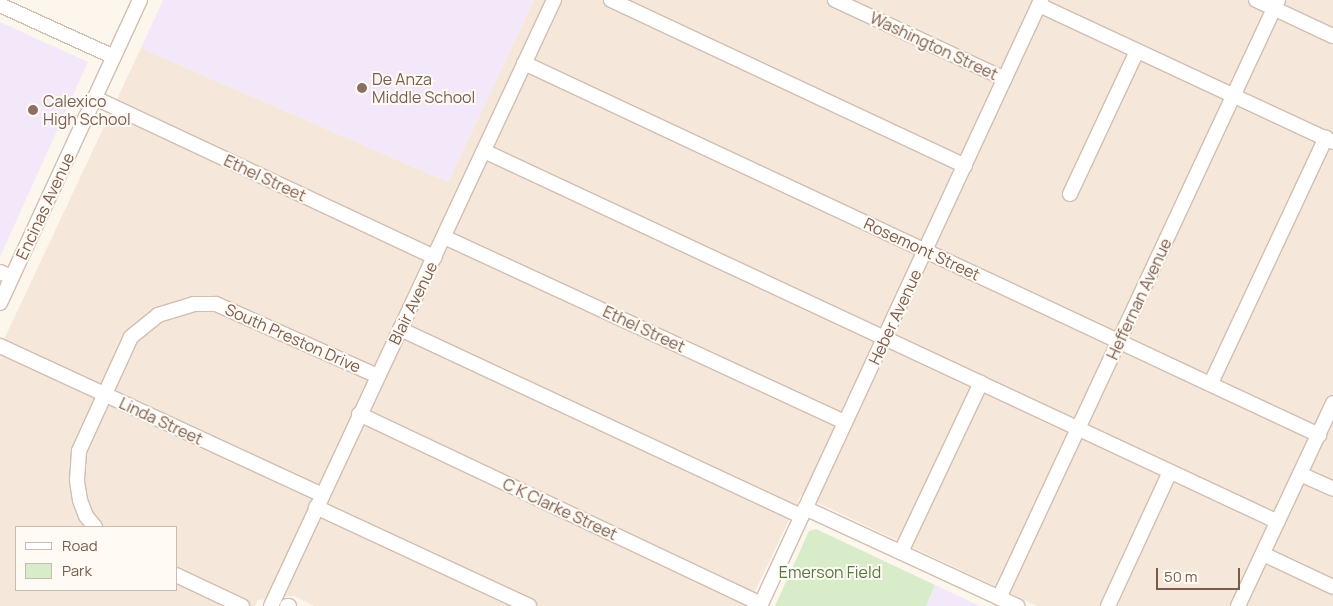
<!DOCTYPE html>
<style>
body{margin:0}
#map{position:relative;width:1333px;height:606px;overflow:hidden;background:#fdf6ec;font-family:Manrope,sans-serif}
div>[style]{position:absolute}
.residential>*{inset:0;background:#f5e8da}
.education>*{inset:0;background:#f3e8fa}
.green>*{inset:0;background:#d8ecc9}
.roads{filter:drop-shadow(1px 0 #d1beb0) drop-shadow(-1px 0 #d1beb0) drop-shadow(0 1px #d1beb0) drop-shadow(0 -1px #d1beb0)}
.minor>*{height:14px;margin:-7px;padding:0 7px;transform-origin:7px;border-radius:7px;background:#fff}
.dots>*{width:14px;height:14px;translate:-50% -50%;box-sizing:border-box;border:2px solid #fffaf3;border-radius:50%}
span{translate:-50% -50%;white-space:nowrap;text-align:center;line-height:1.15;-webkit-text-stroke:4px #fffaf3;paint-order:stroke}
.street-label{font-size:16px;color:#7a5c4d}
.education-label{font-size:16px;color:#785e54}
.left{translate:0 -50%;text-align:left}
.park-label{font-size:16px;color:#537a41}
.legend{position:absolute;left:15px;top:526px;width:162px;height:65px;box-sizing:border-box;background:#fffaf3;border:1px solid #cabbb1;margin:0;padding:6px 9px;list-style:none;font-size:15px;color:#7a5c4d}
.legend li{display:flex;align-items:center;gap:10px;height:25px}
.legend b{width:25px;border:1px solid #cabbb1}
.scale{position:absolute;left:1156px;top:568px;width:84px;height:22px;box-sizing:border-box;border:2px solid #7a5c4d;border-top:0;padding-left:6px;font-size:15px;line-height:18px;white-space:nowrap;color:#7a5c4d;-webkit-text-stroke:4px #fffaf3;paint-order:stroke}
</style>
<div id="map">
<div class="residential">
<i style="clip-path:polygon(evenodd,534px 0,1333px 0,1333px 606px,1037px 606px,801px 495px,748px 606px,314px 606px,294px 596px,258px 600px,255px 606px,0 606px,0 348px,141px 48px,448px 182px,534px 0,16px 527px,176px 527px,176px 590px,16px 590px,16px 527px)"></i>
</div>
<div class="education">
<i style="clip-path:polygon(163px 0,534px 0,448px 182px,141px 48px)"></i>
<i style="clip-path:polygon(0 22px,88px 62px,0 257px)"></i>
<i style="clip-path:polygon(935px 585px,980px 606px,926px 606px)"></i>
</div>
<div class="green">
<i style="clip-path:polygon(816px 529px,935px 585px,926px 606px,775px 606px,809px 531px)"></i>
</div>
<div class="roads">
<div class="minor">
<i style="left:611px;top:0;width:391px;rotate:25.1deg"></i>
<i style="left:835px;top:0;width:187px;rotate:24.9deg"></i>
<i style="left:1256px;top:0;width:85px;rotate:25.1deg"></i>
<i style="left:0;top:5px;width:125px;rotate:24.5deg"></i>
<i style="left:1039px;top:5px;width:324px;rotate:25deg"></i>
<i style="left:524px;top:63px;width:878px;rotate:25.08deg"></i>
<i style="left:95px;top:98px;width:375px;rotate:25.1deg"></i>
<i style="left:484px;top:151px;width:876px;rotate:25.04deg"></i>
<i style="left:1070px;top:194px;width:158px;rotate:-64.9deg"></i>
<i style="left:444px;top:237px;width:442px;rotate:24.8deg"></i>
<i style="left:0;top:272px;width:13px;rotate:23deg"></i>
<i style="left:0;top:303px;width:334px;rotate:-65.2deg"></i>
<i style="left:400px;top:329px;width:442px;rotate:25deg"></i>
<i style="left:0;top:346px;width:355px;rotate:24.8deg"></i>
<i style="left:1211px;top:383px;width:271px;rotate:-64.9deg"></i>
<i style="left:359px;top:414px;width:445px;rotate:25.3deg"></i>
<i style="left:1300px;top:474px;width:36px;rotate:24deg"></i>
<i style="left:316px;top:507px;width:235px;rotate:24.9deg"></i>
<i style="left:805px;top:508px;width:234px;rotate:24.8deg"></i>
<i style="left:95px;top:527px;width:14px;rotate:-129deg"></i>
<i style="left:86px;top:516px;width:17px;rotate:-111deg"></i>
<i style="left:80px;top:500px;width:20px;rotate:-99deg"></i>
<i style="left:77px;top:480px;width:29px;rotate:-86deg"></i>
<i style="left:79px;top:451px;width:125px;rotate:-65.5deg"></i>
<i style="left:131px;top:337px;width:35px;rotate:-39deg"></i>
<i style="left:158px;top:315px;width:37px;rotate:-17deg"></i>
<i style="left:193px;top:304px;width:23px"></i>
<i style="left:216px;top:304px;width:177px;rotate:24deg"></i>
<i style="left:901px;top:552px;width:187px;rotate:-64.7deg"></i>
<i style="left:1263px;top:554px;width:77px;rotate:25.2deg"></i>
<i style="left:176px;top:575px;width:73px;rotate:25.2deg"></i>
<i style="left:999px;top:598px;width:660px;rotate:-64.99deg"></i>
<i style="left:271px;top:606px;width:669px;rotate:-64.97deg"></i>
<i style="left:287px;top:606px;width:2px"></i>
<i style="left:760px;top:606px;width:668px;rotate:-65.12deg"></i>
<i style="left:1108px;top:606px;width:148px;rotate:-65.2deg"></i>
<i style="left:1238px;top:606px;width:224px;rotate:-64.9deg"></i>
</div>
</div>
<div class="dots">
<i style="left:362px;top:88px;background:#8d6e63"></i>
<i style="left:33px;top:110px;background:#8d6e63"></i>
</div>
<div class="street-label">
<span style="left:934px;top:46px;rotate:25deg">Washington Street</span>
<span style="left:265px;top:178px;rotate:25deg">Ethel Street</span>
<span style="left:45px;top:206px;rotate:-65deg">Encinas Avenue</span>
<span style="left:922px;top:249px;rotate:25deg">Rosemont Street</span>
<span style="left:1139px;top:299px;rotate:-65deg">Heffernan Avenue</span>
<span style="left:413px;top:303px;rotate:-64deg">Blair Avenue</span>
<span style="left:895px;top:317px;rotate:-65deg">Heber Avenue</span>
<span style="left:644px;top:329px;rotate:25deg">Ethel Street</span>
<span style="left:293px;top:338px;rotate:24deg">South Preston Drive</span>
<span style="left:161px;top:421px;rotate:25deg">Linda Street</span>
<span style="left:560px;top:509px;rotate:25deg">C K Clarke Street</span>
</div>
<div class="education-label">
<span class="left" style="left:372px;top:88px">De Anza<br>Middle School</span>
<span class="left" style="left:43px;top:110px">Calexico<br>High School</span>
</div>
<div class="park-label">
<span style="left:830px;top:572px">Emerson Field</span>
</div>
<ul class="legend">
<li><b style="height:6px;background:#fff"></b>Road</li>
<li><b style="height:14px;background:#d8ecc9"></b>Park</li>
</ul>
<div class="scale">50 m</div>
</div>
